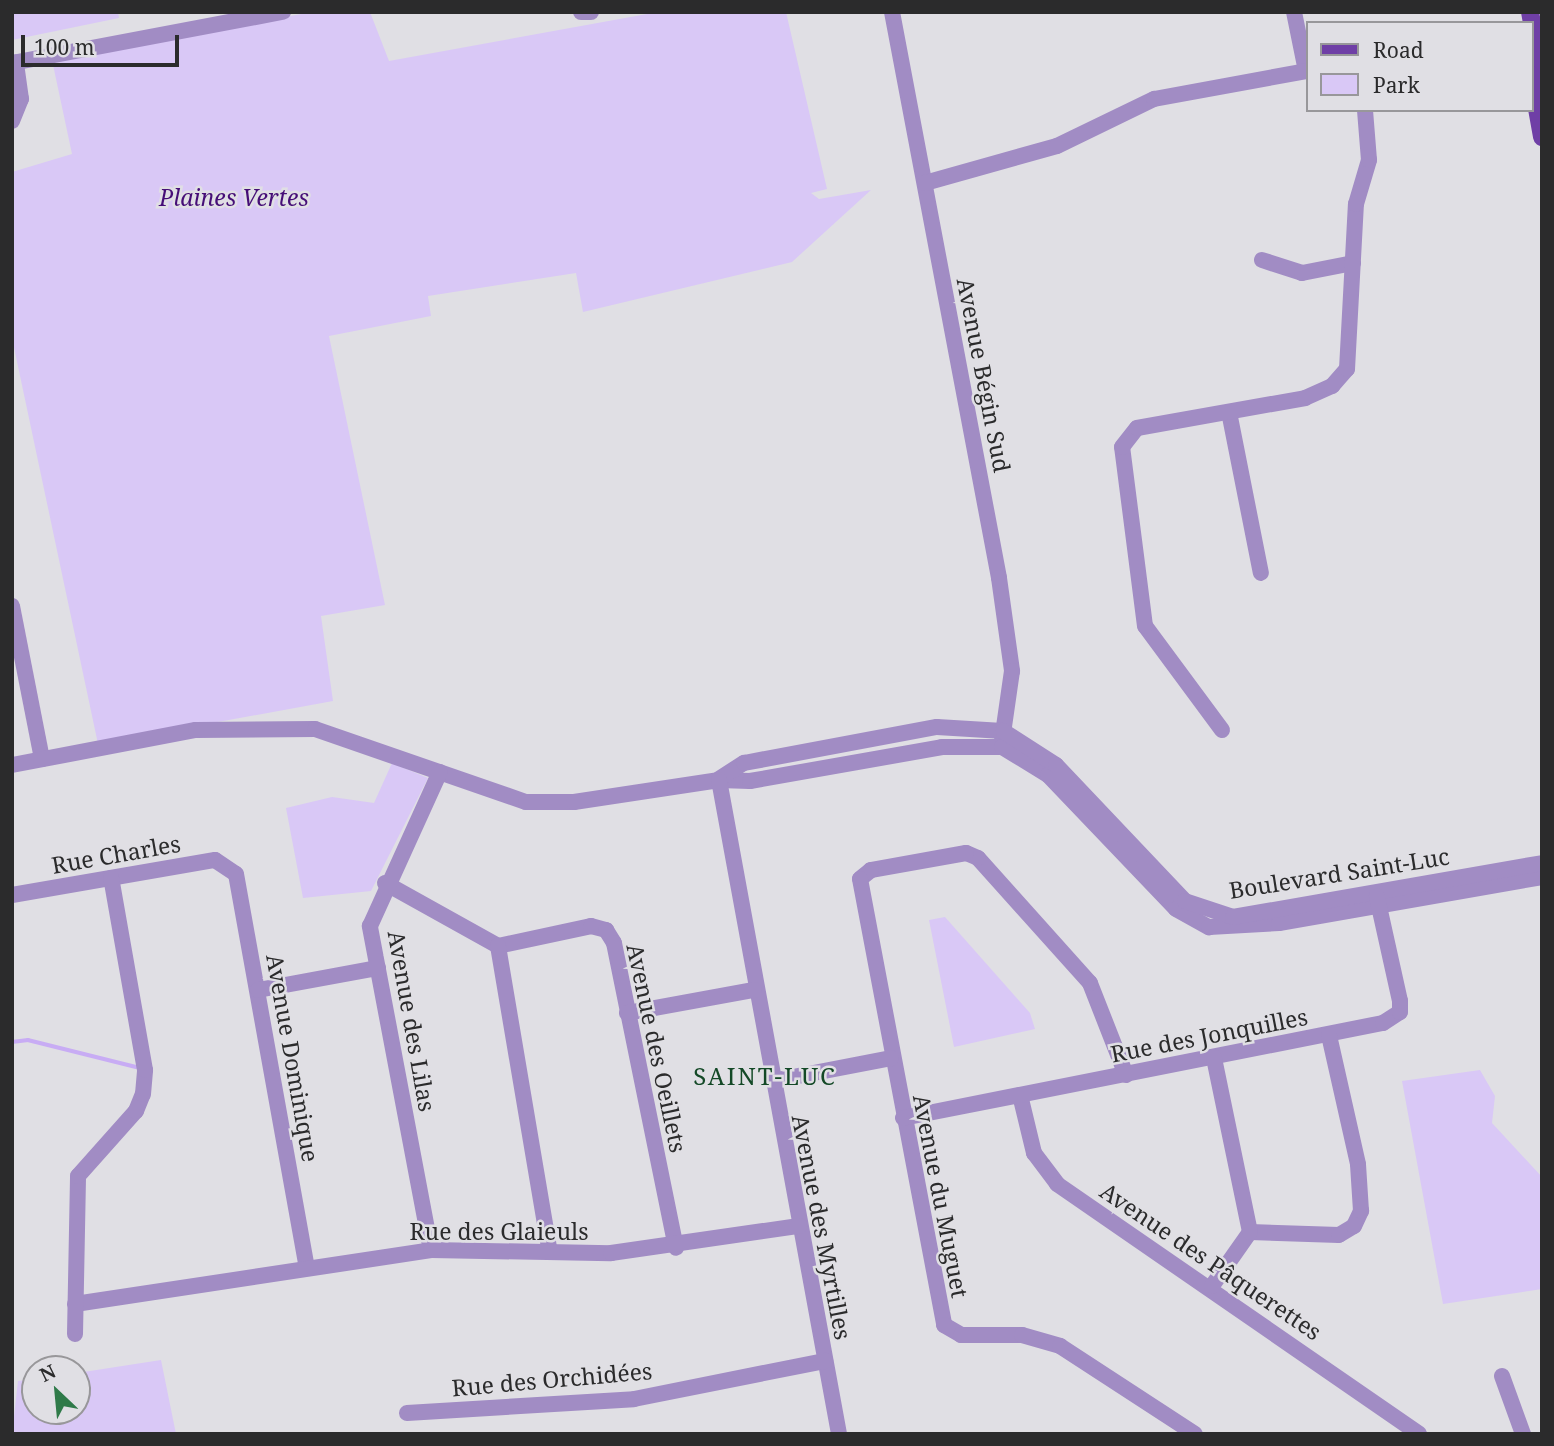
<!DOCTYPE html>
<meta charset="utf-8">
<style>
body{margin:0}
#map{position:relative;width:1554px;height:1446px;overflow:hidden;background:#e0dfe4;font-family:"Noto Serif",serif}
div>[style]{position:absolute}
.green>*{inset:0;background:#d9c8f6}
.stream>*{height:3.5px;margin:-1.75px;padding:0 1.75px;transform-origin:1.75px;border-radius:1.75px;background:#c8acf4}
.minor>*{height:16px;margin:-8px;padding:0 8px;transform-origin:8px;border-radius:8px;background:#a18cc4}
.major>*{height:18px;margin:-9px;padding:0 9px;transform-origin:9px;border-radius:9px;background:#6f3fa6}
span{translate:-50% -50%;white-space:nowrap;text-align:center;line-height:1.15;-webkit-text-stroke:5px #e0dfe4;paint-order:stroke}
.park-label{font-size:23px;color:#460e77;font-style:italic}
.street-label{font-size:23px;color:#2b2b2c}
.neighbourhood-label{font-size:24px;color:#144927;letter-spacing:2px}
.frame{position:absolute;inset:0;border:14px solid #2b2b2c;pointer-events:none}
.legend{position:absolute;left:1306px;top:21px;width:228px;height:91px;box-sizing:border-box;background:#e0dfe4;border:2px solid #98979a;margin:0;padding:9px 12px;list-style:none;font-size:21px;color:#2b2b2c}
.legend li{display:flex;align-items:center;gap:14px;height:35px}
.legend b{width:35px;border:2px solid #98979a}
.north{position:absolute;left:21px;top:1355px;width:70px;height:70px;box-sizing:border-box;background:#e0dfe4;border:2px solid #98979a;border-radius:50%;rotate:334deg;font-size:19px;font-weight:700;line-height:28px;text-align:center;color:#2b2b2c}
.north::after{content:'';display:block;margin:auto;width:24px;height:32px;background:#2f7a49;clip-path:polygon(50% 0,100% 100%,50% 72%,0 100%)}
.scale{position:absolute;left:21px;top:35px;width:158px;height:32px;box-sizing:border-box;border:4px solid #2b2b2c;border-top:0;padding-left:9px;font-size:21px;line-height:24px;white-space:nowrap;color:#2b2b2c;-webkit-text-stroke:5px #e0dfe4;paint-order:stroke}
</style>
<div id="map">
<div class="green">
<i style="clip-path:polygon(12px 12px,118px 12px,119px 18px,12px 40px)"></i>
<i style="clip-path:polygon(312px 12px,370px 12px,389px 61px,658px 12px,786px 12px,827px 189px,811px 193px,819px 199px,871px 190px,792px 262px,583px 312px,576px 273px,428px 296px,431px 316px,329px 336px,385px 605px,321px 616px,333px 701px,98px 744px,12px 338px,12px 172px,72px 154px,52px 60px)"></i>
<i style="clip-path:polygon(392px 763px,428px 778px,371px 891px,303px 898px,286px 808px,332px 797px,374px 803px)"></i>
<i style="clip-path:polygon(945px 917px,1030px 1013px,1035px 1029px,954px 1047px,929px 920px)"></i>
<i style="clip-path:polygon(1480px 1070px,1495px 1096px,1492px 1123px,1542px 1177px,1542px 1289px,1443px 1304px,1402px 1081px)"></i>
<i style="clip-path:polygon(161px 1360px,176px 1434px,12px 1434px,18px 1381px,35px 1379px,35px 1411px,77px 1411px,77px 1373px)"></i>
</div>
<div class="stream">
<i style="left:12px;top:1042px;width:16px;rotate:-7deg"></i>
<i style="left:28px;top:1040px;width:111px;rotate:14deg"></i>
</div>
<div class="minor">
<i style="left:581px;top:12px;width:10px"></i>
<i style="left:892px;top:12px;width:576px;rotate:79.29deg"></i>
<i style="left:999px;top:578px;width:94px;rotate:82deg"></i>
<i style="left:1012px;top:671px;width:70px;rotate:98.2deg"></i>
<i style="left:1294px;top:12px;width:60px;rotate:78.5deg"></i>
<i style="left:12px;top:63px;width:276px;rotate:-10.7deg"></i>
<i style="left:12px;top:121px;width:24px;rotate:-68deg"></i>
<i style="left:21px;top:99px;width:37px;rotate:-98deg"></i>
<i style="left:925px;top:183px;width:137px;rotate:-15.7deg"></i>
<i style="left:1057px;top:146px;width:108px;rotate:-25.9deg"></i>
<i style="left:1154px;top:99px;width:156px;rotate:-10.4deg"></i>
<i style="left:1262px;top:260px;width:42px;rotate:18deg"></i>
<i style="left:1302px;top:273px;width:52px;rotate:-11.1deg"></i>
<i style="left:1229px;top:412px;width:164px;rotate:78.8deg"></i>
<i style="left:12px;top:606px;width:156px;rotate:78.9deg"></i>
<i style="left:1222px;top:730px;width:129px;rotate:-126.5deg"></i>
<i style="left:1145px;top:626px;width:180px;rotate:-97.3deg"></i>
<i style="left:1122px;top:447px;width:24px;rotate:-52deg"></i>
<i style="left:1137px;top:428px;width:171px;rotate:-10.1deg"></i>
<i style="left:1305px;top:398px;width:30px;rotate:-24deg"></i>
<i style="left:1332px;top:386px;width:23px;rotate:-49deg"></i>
<i style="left:1347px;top:369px;width:165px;rotate:-86.9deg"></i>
<i style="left:1356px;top:204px;width:46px;rotate:-73.5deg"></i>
<i style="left:1369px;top:160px;width:50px;rotate:-94.6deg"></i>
<i style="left:12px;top:765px;width:187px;rotate:-10.8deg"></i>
<i style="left:196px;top:730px;width:119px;rotate:-0.5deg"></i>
<i style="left:315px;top:729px;width:223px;rotate:19.1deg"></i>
<i style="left:526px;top:802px;width:48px"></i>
<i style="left:574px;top:802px;width:147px;rotate:-8.6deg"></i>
<i style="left:719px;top:780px;width:31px;rotate:2deg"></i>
<i style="left:750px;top:781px;width:195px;rotate:-10deg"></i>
<i style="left:942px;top:747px;width:60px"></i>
<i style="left:1002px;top:747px;width:54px;rotate:31.3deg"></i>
<i style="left:1048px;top:775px;width:185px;rotate:46.3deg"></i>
<i style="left:1176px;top:909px;width:38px;rotate:29deg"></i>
<i style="left:1209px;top:927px;width:70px;rotate:-3.3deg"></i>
<i style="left:1279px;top:923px;width:267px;rotate:-9.9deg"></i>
<i style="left:719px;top:779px;width:30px;rotate:-33deg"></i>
<i style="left:744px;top:763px;width:196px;rotate:-10.6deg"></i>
<i style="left:937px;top:727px;width:66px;rotate:3.5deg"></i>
<i style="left:1003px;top:731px;width:63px;rotate:32.7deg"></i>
<i style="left:1056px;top:765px;width:187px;rotate:46.5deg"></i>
<i style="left:1185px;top:901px;width:51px;rotate:18.4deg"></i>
<i style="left:1233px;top:917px;width:314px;rotate:-9.9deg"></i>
<i style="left:719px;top:780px;width:665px;rotate:79.6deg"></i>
<i style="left:385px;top:883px;width:129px;rotate:29.1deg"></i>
<i style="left:498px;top:946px;width:95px;rotate:-12.1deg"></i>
<i style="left:591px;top:926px;width:16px;rotate:15deg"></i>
<i style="left:606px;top:930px;width:15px;rotate:58deg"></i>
<i style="left:614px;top:943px;width:311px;rotate:78.5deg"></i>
<i style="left:12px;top:895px;width:206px;rotate:-9.8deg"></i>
<i style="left:215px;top:860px;width:25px;rotate:34deg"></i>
<i style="left:236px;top:874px;width:397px;rotate:79.8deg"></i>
<i style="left:498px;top:946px;width:310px;rotate:80.4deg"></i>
<i style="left:258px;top:990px;width:122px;rotate:-10.4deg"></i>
<i style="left:627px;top:1013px;width:129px;rotate:-10.3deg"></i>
<i style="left:1126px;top:1075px;width:99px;rotate:-111.4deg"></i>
<i style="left:1090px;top:983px;width:168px;rotate:-131.9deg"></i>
<i style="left:978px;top:858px;width:13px;rotate:-157deg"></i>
<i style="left:966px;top:853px;width:97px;rotate:169.9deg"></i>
<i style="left:871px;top:870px;width:14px;rotate:141deg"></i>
<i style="left:860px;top:879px;width:454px;rotate:79.3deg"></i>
<i style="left:944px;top:1325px;width:20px;rotate:30deg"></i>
<i style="left:961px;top:1335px;width:61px"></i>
<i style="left:1022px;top:1335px;width:40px;rotate:16deg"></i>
<i style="left:1060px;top:1346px;width:161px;rotate:33.1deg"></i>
<i style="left:772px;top:1081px;width:121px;rotate:-10.9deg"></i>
<i style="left:1020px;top:1095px;width:60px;rotate:76.4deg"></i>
<i style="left:1034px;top:1153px;width:39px;rotate:53deg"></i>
<i style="left:1057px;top:1184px;width:440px;rotate:34.6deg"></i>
<i style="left:903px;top:1118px;width:489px;rotate:-11.2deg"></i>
<i style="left:1383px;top:1023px;width:20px;rotate:-33deg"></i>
<i style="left:1400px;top:1012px;width:11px;rotate:-90deg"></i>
<i style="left:1400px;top:1001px;width:107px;rotate:-102.5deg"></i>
<i style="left:1250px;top:1232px;width:89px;rotate:1.9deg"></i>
<i style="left:1339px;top:1235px;width:17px;rotate:-31deg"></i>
<i style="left:1354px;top:1226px;width:17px;rotate:-65deg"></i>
<i style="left:1361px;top:1211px;width:47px;rotate:-93.7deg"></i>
<i style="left:1358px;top:1164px;width:132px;rotate:-102.7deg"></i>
<i style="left:431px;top:1250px;width:330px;rotate:-100.7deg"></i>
<i style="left:370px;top:926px;width:169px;rotate:-65.6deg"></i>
<i style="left:1212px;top:1286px;width:66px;rotate:-54.9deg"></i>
<i style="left:1250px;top:1232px;width:178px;rotate:-101.7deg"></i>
<i style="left:75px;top:1304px;width:360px;rotate:-8.6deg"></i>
<i style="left:431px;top:1250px;width:180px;rotate:1deg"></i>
<i style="left:611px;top:1253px;width:190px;rotate:-8.2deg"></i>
<i style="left:75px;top:1334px;width:158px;rotate:-88.9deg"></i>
<i style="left:78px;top:1176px;width:87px;rotate:-48.3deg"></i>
<i style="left:136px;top:1111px;width:18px;rotate:-68deg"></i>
<i style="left:143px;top:1094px;width:24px;rotate:-85deg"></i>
<i style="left:145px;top:1070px;width:195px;rotate:-100deg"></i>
<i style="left:1502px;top:1376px;width:62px;rotate:70.1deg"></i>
<i style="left:407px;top:1413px;width:227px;rotate:-3.5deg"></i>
<i style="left:634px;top:1399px;width:195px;rotate:-11.3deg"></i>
</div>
<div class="major">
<i style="left:1530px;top:12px;width:67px;rotate:79.7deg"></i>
<i style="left:1531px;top:75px;width:63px;rotate:79.9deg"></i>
</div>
<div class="park-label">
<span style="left:234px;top:197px">Plaines Vertes</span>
</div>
<div class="street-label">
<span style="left:984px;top:375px;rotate:79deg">Avenue Bégin Sud</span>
<span style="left:116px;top:854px;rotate:-10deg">Rue Charles</span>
<span style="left:1339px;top:873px;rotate:-9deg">Boulevard Saint-Luc</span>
<span style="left:412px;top:1021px;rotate:80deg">Avenue des Lilas</span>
<span style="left:1209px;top:1035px;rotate:-11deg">Rue des Jonquilles</span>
<span style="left:657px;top:1048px;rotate:78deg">Avenue des Oeillets</span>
<span style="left:293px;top:1058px;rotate:80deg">Avenue Dominique</span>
<span style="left:941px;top:1196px;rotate:79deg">Avenue du Muguet</span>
<span style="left:822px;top:1227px;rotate:79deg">Avenue des Myrtilles</span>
<span style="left:499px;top:1231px">Rue des Glaieuls</span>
<span style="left:1211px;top:1261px;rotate:34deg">Avenue des Pâquerettes</span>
<span style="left:552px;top:1379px;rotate:-5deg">Rue des Orchidées</span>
</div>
<div class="neighbourhood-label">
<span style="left:765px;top:1076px">SAINT-LUC</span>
</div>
<div class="frame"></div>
<ul class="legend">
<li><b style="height:9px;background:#6f3fa6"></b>Road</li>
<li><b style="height:19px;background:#d9c8f6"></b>Park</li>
</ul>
<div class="north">N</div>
<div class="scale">100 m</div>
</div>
